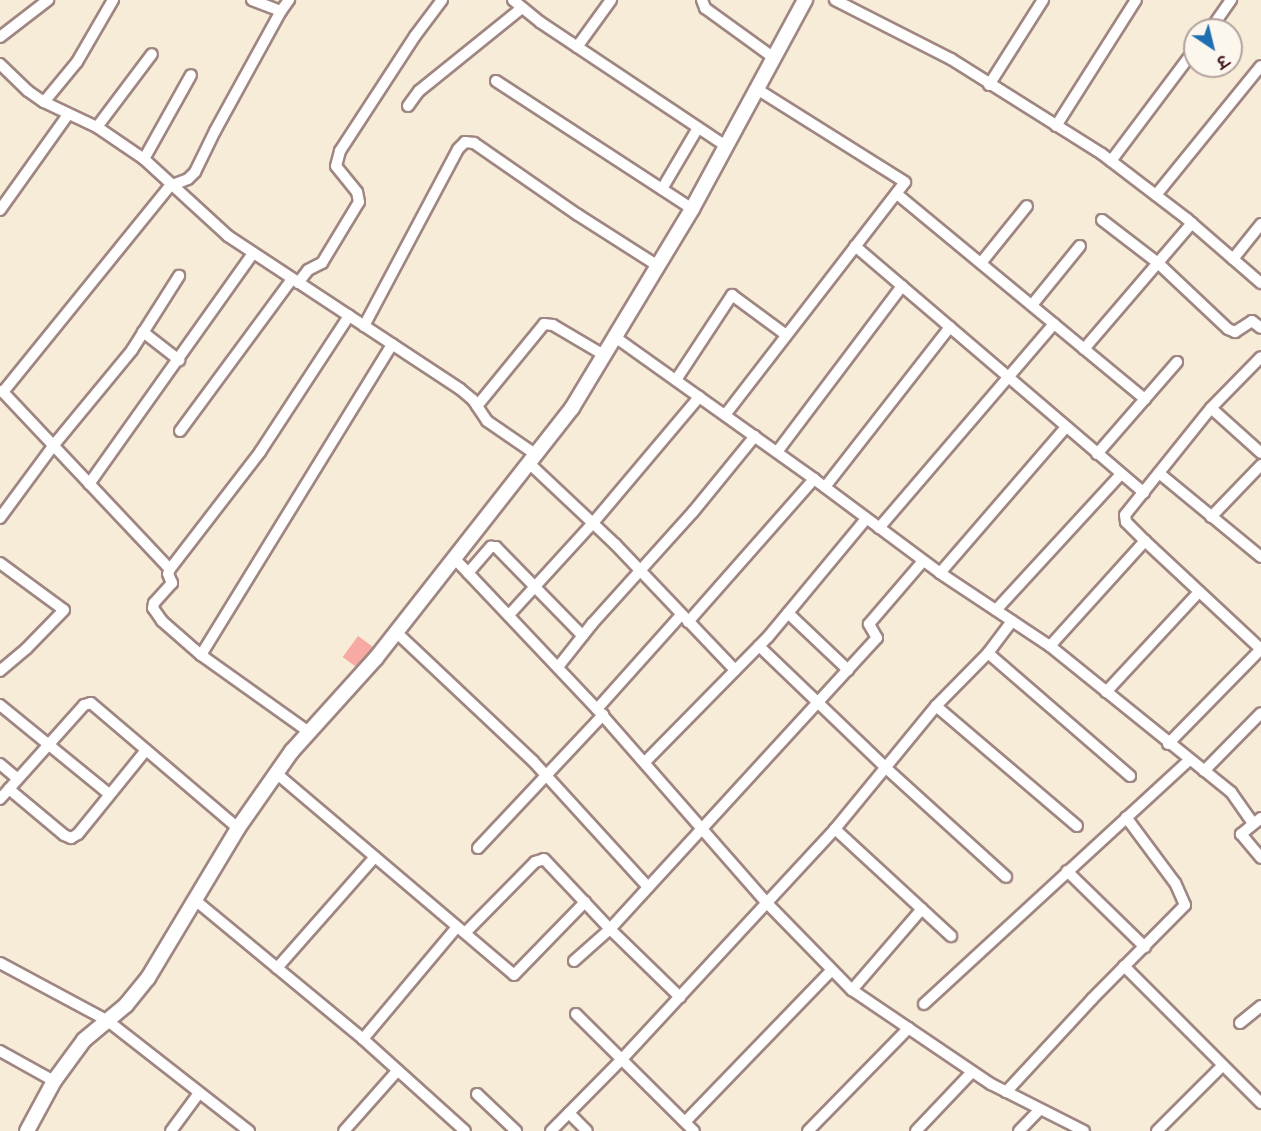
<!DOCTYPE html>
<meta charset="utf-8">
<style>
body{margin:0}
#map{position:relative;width:1261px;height:1131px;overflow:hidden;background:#f7ecd8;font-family:Pangolin,"Playpen Sans Deva",sans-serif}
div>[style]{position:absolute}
.building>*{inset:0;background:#f7aaa1;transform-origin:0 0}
.roads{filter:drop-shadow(2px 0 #a08682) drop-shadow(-2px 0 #a08682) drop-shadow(0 2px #a08682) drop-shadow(0 -2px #a08682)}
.minor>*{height:10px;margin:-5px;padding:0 5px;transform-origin:5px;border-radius:5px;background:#fff}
.tertiary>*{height:14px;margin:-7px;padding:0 7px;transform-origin:7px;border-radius:7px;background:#fff}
span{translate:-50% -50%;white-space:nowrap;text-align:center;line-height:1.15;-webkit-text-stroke:6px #fbf7ec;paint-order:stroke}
.north{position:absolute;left:1183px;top:18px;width:60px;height:60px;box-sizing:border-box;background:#fbf7ec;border:2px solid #b4a19f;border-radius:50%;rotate:145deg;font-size:16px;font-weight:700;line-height:24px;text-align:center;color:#4a1f2b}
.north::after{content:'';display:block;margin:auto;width:21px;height:27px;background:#1f6fb2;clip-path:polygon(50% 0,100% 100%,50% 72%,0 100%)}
</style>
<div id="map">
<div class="building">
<i style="left:358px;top:636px;width:19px;height:26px;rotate:36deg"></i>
</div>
<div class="roads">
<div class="minor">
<i style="left:252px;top:0;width:31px;rotate:21deg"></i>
<i style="left:281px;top:11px;width:14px;rotate:-54deg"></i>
<i style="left:513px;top:0;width:35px;rotate:39deg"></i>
<i style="left:540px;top:22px;width:224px;rotate:33.7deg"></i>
<i style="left:702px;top:0;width:9px;rotate:69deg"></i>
<i style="left:705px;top:8px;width:85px;rotate:35.9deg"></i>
<i style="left:835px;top:0;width:130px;rotate:27deg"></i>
<i style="left:951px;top:59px;width:178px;rotate:32.2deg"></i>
<i style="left:1102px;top:154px;width:107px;rotate:37.4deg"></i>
<i style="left:1187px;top:219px;width:98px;rotate:40.9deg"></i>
<i style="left:1210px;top:30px;width:37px;rotate:-55deg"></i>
<i style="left:0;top:37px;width:61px;rotate:-37.6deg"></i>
<i style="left:577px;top:47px;width:58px;rotate:-54.1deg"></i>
<i style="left:0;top:64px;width:39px;rotate:44deg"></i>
<i style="left:28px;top:91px;width:19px;rotate:35deg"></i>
<i style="left:44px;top:102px;width:59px;rotate:25.3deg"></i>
<i style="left:97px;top:127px;width:57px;rotate:34.2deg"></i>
<i style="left:144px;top:159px;width:114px;rotate:42.5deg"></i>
<i style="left:228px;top:236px;width:278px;rotate:33.4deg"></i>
<i style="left:460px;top:389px;width:17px;rotate:40deg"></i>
<i style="left:473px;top:400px;width:25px;rotate:56deg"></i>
<i style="left:487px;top:421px;width:58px;rotate:34.5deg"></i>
<i style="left:496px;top:81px;width:234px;rotate:33.1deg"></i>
<i style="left:989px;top:85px;width:101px;rotate:-57.6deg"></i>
<i style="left:44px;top:102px;width:52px;rotate:-50.5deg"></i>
<i style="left:77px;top:62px;width:72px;rotate:-59.9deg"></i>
<i style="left:408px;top:106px;width:19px;rotate:-54deg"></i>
<i style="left:419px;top:91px;width:132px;rotate:-38.9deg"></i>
<i style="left:1056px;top:126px;width:149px;rotate:-57.6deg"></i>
<i style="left:97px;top:127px;width:91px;rotate:-53deg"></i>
<i style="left:144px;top:159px;width:96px;rotate:-60.8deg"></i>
<i style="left:1111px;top:161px;width:140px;rotate:-53.1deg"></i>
<i style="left:662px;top:189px;width:71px;rotate:-59.5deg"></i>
<i style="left:897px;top:194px;width:322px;rotate:39.6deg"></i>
<i style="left:1156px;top:195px;width:166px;rotate:-50.9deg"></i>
<i style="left:0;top:210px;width:115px;rotate:-54.5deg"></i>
<i style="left:1102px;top:220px;width:71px;rotate:37.5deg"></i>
<i style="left:1158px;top:263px;width:96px;rotate:43.3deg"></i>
<i style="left:1228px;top:329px;width:8px;rotate:23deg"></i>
<i style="left:1235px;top:332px;width:20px;rotate:-33deg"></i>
<i style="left:1252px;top:321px;width:11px;rotate:38deg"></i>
<i style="left:855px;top:246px;width:380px;rotate:40.5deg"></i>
<i style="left:1233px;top:259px;width:45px;rotate:-51.3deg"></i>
<i style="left:981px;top:263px;width:73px;rotate:-51.1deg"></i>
<i style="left:298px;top:283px;width:16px;rotate:-52deg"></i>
<i style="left:308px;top:270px;width:16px;rotate:-27deg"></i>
<i style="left:322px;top:263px;width:71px;rotate:-58.8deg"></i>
<i style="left:359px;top:202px;width:10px;rotate:-101deg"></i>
<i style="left:357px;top:192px;width:33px;rotate:-129deg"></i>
<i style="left:336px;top:166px;width:16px;rotate:-75deg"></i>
<i style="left:340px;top:151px;width:137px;rotate:-56.9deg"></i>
<i style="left:415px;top:36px;width:45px;rotate:-53.1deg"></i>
<i style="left:1032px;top:305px;width:76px;rotate:-50.9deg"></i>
<i style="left:364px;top:326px;width:200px;rotate:-62deg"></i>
<i style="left:458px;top:149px;width:10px;rotate:-45deg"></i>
<i style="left:465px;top:142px;width:9px;rotate:6deg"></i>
<i style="left:474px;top:143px;width:126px;rotate:34.7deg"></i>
<i style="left:578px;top:215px;width:95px;rotate:32.5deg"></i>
<i style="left:143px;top:332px;width:46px;rotate:37.9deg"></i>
<i style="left:615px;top:337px;width:244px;rotate:35.5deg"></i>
<i style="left:814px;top:479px;width:157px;rotate:36.7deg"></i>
<i style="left:940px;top:573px;width:132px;rotate:33.6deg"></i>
<i style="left:1050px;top:646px;width:233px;rotate:38.9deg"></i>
<i style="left:1231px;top:792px;width:39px;rotate:55deg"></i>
<i style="left:1084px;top:349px;width:166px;rotate:-49.4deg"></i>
<i style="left:676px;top:380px;width:102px;rotate:-56.6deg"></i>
<i style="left:732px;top:295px;width:67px;rotate:36.5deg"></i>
<i style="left:0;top:391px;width:3px;rotate:18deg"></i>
<i style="left:3px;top:392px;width:265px;rotate:-51deg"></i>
<i style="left:170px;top:186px;width:19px;rotate:-21deg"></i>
<i style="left:188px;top:179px;width:10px;rotate:-45deg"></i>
<i style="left:195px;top:172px;width:46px;rotate:-64deg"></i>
<i style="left:215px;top:131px;width:137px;rotate:-61.2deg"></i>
<i style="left:3px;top:392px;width:243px;rotate:46.7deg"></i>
<i style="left:170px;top:569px;width:148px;rotate:-52.4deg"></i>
<i style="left:260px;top:452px;width:163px;rotate:-56.8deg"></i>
<i style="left:477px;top:406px;width:106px;rotate:-50.7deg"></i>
<i style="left:544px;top:324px;width:9px;rotate:6deg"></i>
<i style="left:553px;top:325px;width:59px;rotate:30.5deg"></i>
<i style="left:1211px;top:408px;width:67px;rotate:42deg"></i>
<i style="left:725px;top:415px;width:294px;rotate:-52.3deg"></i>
<i style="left:905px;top:182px;width:175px;rotate:-147.9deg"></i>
<i style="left:180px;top:431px;width:189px;rotate:-53.6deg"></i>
<i style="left:777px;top:452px;width:208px;rotate:-53deg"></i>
<i style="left:1097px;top:454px;width:122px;rotate:-49deg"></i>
<i style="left:529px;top:463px;width:118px;rotate:43.3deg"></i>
<i style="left:615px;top:544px;width:174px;rotate:46.4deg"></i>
<i style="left:1159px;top:473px;width:132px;rotate:39.5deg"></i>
<i style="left:89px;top:484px;width:283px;rotate:-54.6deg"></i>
<i style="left:825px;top:487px;width:203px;rotate:-52deg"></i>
<i style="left:1211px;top:517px;width:72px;rotate:-46.1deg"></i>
<i style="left:0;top:518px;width:89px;rotate:-53.6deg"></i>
<i style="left:53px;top:446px;width:124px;rotate:-50.5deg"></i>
<i style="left:132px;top:350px;width:88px;rotate:-57.6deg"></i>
<i style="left:879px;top:528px;width:269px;rotate:-49.4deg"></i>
<i style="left:1145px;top:541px;width:27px;rotate:-135deg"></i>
<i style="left:1126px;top:522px;width:7px;rotate:-98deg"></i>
<i style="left:1125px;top:515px;width:137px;rotate:-51.2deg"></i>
<i style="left:1211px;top:408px;width:71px;rotate:-45.6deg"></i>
<i style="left:454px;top:558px;width:208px;rotate:46.6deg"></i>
<i style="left:597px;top:709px;width:258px;rotate:48.8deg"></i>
<i style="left:767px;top:903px;width:122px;rotate:45.7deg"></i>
<i style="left:852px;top:990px;width:168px;rotate:34.1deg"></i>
<i style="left:991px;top:1084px;width:104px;rotate:26.8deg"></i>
<i style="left:0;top:563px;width:79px;rotate:36.3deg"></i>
<i style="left:64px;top:610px;width:54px;rotate:134.3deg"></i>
<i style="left:26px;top:649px;width:34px;rotate:140deg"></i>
<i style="left:170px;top:569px;width:5px;rotate:112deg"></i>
<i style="left:168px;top:574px;width:10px;rotate:66deg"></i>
<i style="left:172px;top:583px;width:27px;rotate:132deg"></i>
<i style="left:154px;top:603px;width:5px;rotate:101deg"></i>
<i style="left:153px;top:608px;width:16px;rotate:55deg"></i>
<i style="left:162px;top:621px;width:52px;rotate:41.1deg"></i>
<i style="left:201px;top:655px;width:133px;rotate:35.5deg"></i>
<i style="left:468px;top:573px;width:35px;rotate:-49deg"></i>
<i style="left:491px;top:547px;width:5px"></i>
<i style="left:496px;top:547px;width:124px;rotate:45.7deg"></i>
<i style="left:940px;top:573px;width:193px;rotate:-49.2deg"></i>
<i style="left:996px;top:610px;width:185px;rotate:-47.4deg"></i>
<i style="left:788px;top:613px;width:83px;rotate:43.5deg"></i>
<i style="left:509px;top:615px;width:125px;rotate:-47.6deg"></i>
<i style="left:593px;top:523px;width:165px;rotate:-49.9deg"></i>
<i style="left:688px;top:622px;width:191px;rotate:-48.6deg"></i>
<i style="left:396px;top:632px;width:188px;rotate:43.3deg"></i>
<i style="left:533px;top:761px;width:171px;rotate:47.6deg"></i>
<i style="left:759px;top:646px;width:176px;rotate:43.8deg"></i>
<i style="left:886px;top:768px;width:162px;rotate:42.2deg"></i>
<i style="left:1050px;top:646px;width:142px;rotate:-47.9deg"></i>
<i style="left:1145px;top:541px;width:158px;rotate:43deg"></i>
<i style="left:988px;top:653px;width:188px;rotate:40.9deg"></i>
<i style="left:201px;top:655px;width:365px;rotate:-58.4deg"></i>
<i style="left:558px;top:667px;width:55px;rotate:-51.7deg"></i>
<i style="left:592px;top:624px;width:151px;rotate:-48deg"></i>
<i style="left:693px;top:512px;width:98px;rotate:-50.8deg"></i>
<i style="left:1106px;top:692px;width:137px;rotate:-47.1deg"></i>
<i style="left:0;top:705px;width:141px;rotate:39.2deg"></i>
<i style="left:936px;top:706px;width:185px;rotate:40.4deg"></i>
<i style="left:597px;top:709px;width:126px;rotate:-48.2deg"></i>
<i style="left:1168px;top:744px;width:133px;rotate:-45.6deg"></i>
<i style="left:645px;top:762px;width:175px;rotate:-45.5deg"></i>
<i style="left:768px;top:637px;width:153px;rotate:-50.3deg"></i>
<i style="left:0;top:764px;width:23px;rotate:40deg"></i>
<i style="left:1204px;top:771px;width:81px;rotate:-45.5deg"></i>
<i style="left:276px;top:773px;width:312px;rotate:40.3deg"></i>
<i style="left:514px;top:975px;width:102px;rotate:-45.8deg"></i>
<i style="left:9px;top:789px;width:72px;rotate:39.9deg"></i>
<i style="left:64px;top:835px;width:8px;rotate:23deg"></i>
<i style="left:71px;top:838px;width:8px;rotate:-30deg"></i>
<i style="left:78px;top:834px;width:108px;rotate:-51deg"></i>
<i style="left:0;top:799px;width:126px;rotate:-48.2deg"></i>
<i style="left:84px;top:705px;width:7px;rotate:-16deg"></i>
<i style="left:91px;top:703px;width:193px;rotate:40.4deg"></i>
<i style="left:1261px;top:818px;width:26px;rotate:141deg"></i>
<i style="left:1241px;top:834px;width:31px;rotate:50deg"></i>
<i style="left:835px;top:829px;width:158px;rotate:42.7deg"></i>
<i style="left:478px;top:848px;width:183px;rotate:-46.8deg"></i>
<i style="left:1067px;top:871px;width:109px;rotate:44.3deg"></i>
<i style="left:195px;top:900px;width:218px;rotate:39.6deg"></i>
<i style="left:363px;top:1039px;width:137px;rotate:42deg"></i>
<i style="left:465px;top:933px;width:100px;rotate:-45.4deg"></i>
<i style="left:535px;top:862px;width:9px;rotate:-18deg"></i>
<i style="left:544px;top:859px;width:96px;rotate:46.7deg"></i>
<i style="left:610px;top:929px;width:98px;rotate:44.2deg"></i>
<i style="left:574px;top:961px;width:48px;rotate:-41.6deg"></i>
<i style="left:610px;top:929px;width:395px;rotate:-47.5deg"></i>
<i style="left:877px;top:638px;width:16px;rotate:-120deg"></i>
<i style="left:869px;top:624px;width:83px;rotate:-49.4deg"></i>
<i style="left:0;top:963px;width:123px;rotate:28.2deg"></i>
<i style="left:108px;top:1021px;width:179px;rotate:38deg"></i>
<i style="left:1124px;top:966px;width:194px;rotate:45deg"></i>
<i style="left:277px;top:968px;width:148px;rotate:-48.6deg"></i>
<i style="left:852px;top:990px;width:107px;rotate:-49.2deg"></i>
<i style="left:924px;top:1004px;width:360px;rotate:-42.6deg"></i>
<i style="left:576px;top:1014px;width:166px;rotate:44.8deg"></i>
<i style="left:1240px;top:1023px;width:27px;rotate:-39deg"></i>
<i style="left:363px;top:1039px;width:146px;rotate:-50deg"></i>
<i style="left:0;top:1051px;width:62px;rotate:29.1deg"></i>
<i style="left:1006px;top:1092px;width:127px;rotate:-47.2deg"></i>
<i style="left:1092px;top:999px;width:132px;rotate:-45.3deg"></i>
<i style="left:1185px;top:905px;width:24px;rotate:-114deg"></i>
<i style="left:1175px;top:883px;width:82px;rotate:-126.6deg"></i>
<i style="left:477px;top:1094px;width:54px;rotate:43.5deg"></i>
<i style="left:569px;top:1113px;width:25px;rotate:45deg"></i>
<i style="left:685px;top:1122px;width:211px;rotate:-46deg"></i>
<i style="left:171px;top:1131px;width:47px;rotate:-53.6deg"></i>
<i style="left:344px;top:1131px;width:81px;rotate:-48.5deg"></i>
<i style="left:551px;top:1131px;width:103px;rotate:-45.4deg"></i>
<i style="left:623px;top:1058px;width:312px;rotate:-47.2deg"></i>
<i style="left:835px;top:829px;width:159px;rotate:-50.6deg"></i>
<i style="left:936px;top:706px;width:74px;rotate:-45.5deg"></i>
<i style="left:988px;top:653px;width:40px;rotate:-53deg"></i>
<i style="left:808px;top:1131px;width:144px;rotate:-45.6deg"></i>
<i style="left:916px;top:1131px;width:81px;rotate:-46.5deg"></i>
<i style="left:1019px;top:1131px;width:30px;rotate:-46deg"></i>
<i style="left:1157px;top:1131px;width:92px;rotate:-45deg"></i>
</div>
<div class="tertiary">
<i style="left:27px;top:1131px;width:57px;rotate:-61.6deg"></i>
<i style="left:54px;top:1081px;width:51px;rotate:-53.8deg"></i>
<i style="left:84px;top:1040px;width:55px;rotate:-39.8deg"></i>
<i style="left:126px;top:1005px;width:35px;rotate:-51deg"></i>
<i style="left:148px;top:978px;width:175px;rotate:-59deg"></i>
<i style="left:238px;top:828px;width:94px;rotate:-55deg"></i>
<i style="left:292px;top:751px;width:125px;rotate:-47.9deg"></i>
<i style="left:376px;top:658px;width:318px;rotate:-51.9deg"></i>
<i style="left:572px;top:408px;width:232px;rotate:-58.9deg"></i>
<i style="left:692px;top:209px;width:238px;rotate:-61.6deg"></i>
</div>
</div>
<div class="north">उ</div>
</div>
